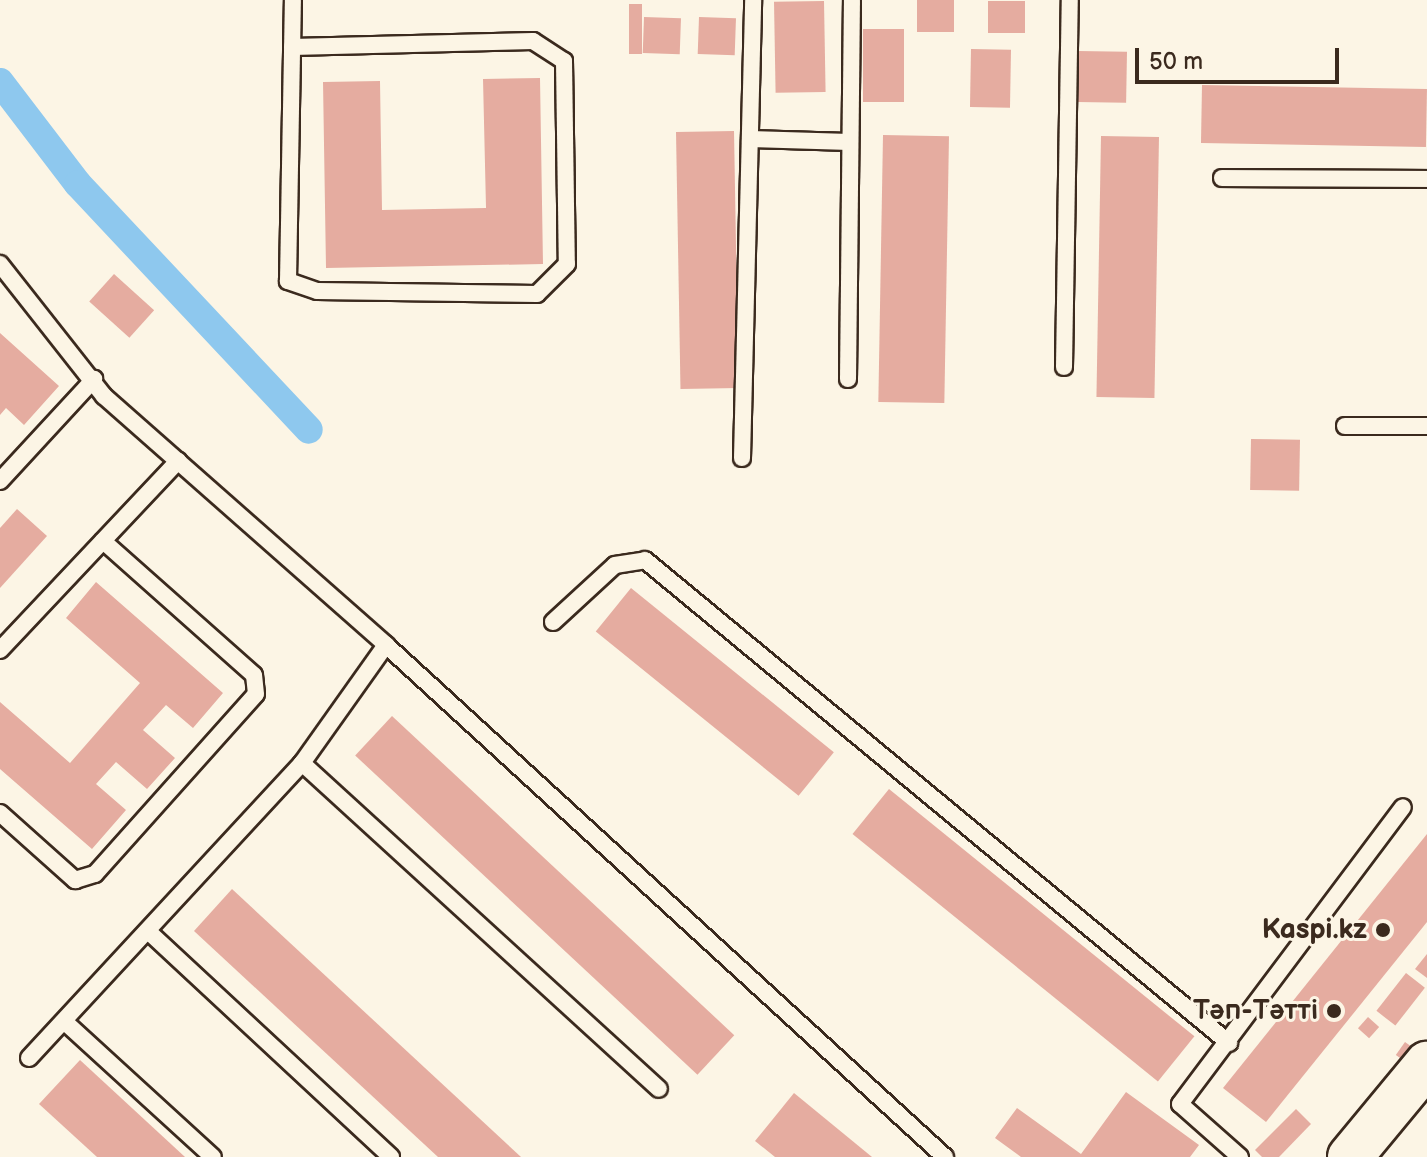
<!DOCTYPE html>
<meta charset="utf-8">
<style>
body{margin:0}
#map{position:relative;width:1427px;height:1157px;overflow:hidden;background:#fcf5e5;font-family:"Balsamiq Sans",sans-serif}
div>[style]{position:absolute}
.canal>*{height:28px;margin:-14px;padding:0 14px;transform-origin:14px;border-radius:14px;background:#8ec8ee}
.building>*{inset:0;background:#e5aca0;transform-origin:0 0}
.roads{filter:drop-shadow(2px 0 #3b2a1e) drop-shadow(-2px 0 #3b2a1e) drop-shadow(0 2px #3b2a1e) drop-shadow(0 -2px #3b2a1e)}
.service>*{height:16px;margin:-8px;padding:0 8px;transform-origin:8px;border-radius:8px;background:#fcf5e5}
.secondary>*{height:44px;margin:-22px;padding:0 22px;transform-origin:22px;border-radius:22px;background:#fcf5e5}
.dots>*{width:22px;height:22px;translate:-50% -50%;box-sizing:border-box;border:4px solid #fcf5e5;border-radius:50%}
span{translate:-50% -50%;white-space:nowrap;text-align:center;line-height:1.15;-webkit-text-stroke:6px #fcf5e5;paint-order:stroke}
.poi-label{font-size:28px;color:#3b2a1e;font-weight:700}
.right{translate:-100% -50%;text-align:right}
.scale{position:absolute;left:1135px;top:48px;width:204px;height:36px;box-sizing:border-box;border:4px solid #3b2a1e;border-top:0;padding-left:10px;font-size:24px;line-height:28px;white-space:nowrap;color:#3b2a1e;-webkit-text-stroke:6px #fcf5e5;paint-order:stroke}
</style>
<div id="map">
<div class="canal">
<i style="left:0;top:82px;width:128px;rotate:52.6deg"></i>
<i style="left:78px;top:184px;width:337px;rotate:46.8deg"></i>
</div>
<div class="building">
<i style="left:917px;top:0;width:37px;height:32px"></i>
<i style="left:824px;top:1px;width:91px;height:50px;rotate:89deg"></i>
<i style="left:988px;top:1px;width:37px;height:32px"></i>
<i style="left:629px;top:4px;width:13px;height:50px"></i>
<i style="left:644px;top:17px;width:37px;height:36px;rotate:2deg"></i>
<i style="left:699px;top:17px;width:37px;height:37px;rotate:2deg"></i>
<i style="left:863px;top:29px;width:41px;height:73px"></i>
<i style="left:971px;top:49px;width:40px;height:58px;rotate:1deg"></i>
<i style="left:1078px;top:51px;width:49px;height:51px;rotate:1deg"></i>
<i style="clip-path:polygon(540px 78px,543px 264px,326px 268px,323px 82px,380px 81px,382px 210px,486px 208px,483px 79px)"></i>
<i style="left:1202px;top:85px;width:225px;height:58px;rotate:1deg"></i>
<i style="left:734px;top:131px;width:257px;height:58px;rotate:89deg"></i>
<i style="left:883px;top:135px;width:66px;height:267px;rotate:1deg"></i>
<i style="left:1101px;top:136px;width:58px;height:261px;rotate:1deg"></i>
<i style="left:114px;top:274px;width:54px;height:37px;rotate:42deg"></i>
<i style="clip-path:polygon(0 333px,59px 386px,24px 425px,6px 408px,0 415px)"></i>
<i style="left:1251px;top:439px;width:49px;height:51px;rotate:1deg"></i>
<i style="clip-path:polygon(17px 509px,47px 536px,0 588px,0 528px)"></i>
<i style="clip-path:polygon(96px 582px,223px 693px,193px 728px,166px 705px,143px 730px,175px 758px,147px 789px,116px 762px,96px 784px,126px 810px,92px 849px,0 769px,0 702px,70px 763px,140px 683px,66px 618px)"></i>
<i style="left:631px;top:588px;width:261px;height:56px;rotate:39deg"></i>
<i style="left:392px;top:716px;width:468px;height:54px;rotate:43deg"></i>
<i style="left:889px;top:789px;width:393px;height:58px;rotate:39deg"></i>
<i style="clip-path:polygon(1427px 834px,1427px 922px,1266px 1122px,1223px 1088px)"></i>
<i style="clip-path:polygon(232px 889px,521px 1157px,438px 1157px,194px 931px)"></i>
<i style="clip-path:polygon(1427px 954px,1427px 978px,1415px 969px)"></i>
<i style="left:1406px;top:973px;width:24px;height:48px;rotate:38deg"></i>
<i style="left:1368px;top:1017px;width:15px;height:15px;rotate:42deg"></i>
<i style="left:1405px;top:1042px;width:12px;height:16px;rotate:35deg"></i>
<i style="clip-path:polygon(80px 1060px,185px 1157px,97px 1157px,39px 1104px)"></i>
<i style="clip-path:polygon(1126px 1092px,1199px 1145px,1190px 1157px,1021px 1157px,995px 1138px,1017px 1108px,1081px 1154px)"></i>
<i style="clip-path:polygon(794px 1093px,872px 1157px,775px 1157px,755px 1141px)"></i>
<i style="clip-path:polygon(1296px 1109px,1311px 1124px,1279px 1157px,1262px 1157px,1255px 1150px)"></i>
</div>
<div class="roads">
<div class="service">
<i style="left:292px;top:47px;width:241px;rotate:-1.4deg"></i>
<i style="left:533px;top:41px;width:37px;rotate:33deg"></i>
<i style="left:564px;top:61px;width:203px;rotate:89.2deg"></i>
<i style="left:567px;top:264px;width:42px;rotate:135deg"></i>
<i style="left:537px;top:294px;width:220px;rotate:-179.2deg"></i>
<i style="left:317px;top:291px;width:31px;rotate:-161deg"></i>
<i style="left:288px;top:281px;width:281px;rotate:-89deg"></i>
<i style="left:750px;top:139px;width:100px;rotate:1.7deg"></i>
<i style="left:1222px;top:178px;width:205px;rotate:0.3deg"></i>
<i style="left:0;top:264px;width:168px;rotate:51.8deg"></i>
<i style="left:104px;top:396px;width:376px;rotate:41.4deg"></i>
<i style="left:386px;top:645px;width:758px;rotate:42.49deg"></i>
<i style="left:1064px;top:367px;width:367px;rotate:-89.1deg"></i>
<i style="left:848px;top:379px;width:379px;rotate:-89.4deg"></i>
<i style="left:1345px;top:426px;width:82px"></i>
<i style="left:742px;top:458px;width:458px;rotate:-88.6deg"></i>
<i style="left:0;top:481px;width:139px;rotate:-47.3deg"></i>
<i style="left:553px;top:622px;width:84px;rotate:-42.6deg"></i>
<i style="left:615px;top:565px;width:30px;rotate:-9deg"></i>
<i style="left:645px;top:560px;width:758px;rotate:39.59deg"></i>
<i style="left:0;top:650px;width:260px;rotate:-46.7deg"></i>
<i style="left:302px;top:763px;width:483px;rotate:42.4deg"></i>
<i style="left:0;top:813px;width:101px;rotate:41.8deg"></i>
<i style="left:75px;top:880px;width:21px;rotate:-17deg"></i>
<i style="left:95px;top:874px;width:241px;rotate:-48.2deg"></i>
<i style="left:256px;top:694px;width:19px;rotate:-96deg"></i>
<i style="left:254px;top:675px;width:202px;rotate:-138.4deg"></i>
<i style="left:150px;top:933px;width:329px;rotate:42.9deg"></i>
<i style="left:65px;top:1022px;width:200px;rotate:42.4deg"></i>
<i style="left:29px;top:1058px;width:402px;rotate:-47.2deg"></i>
<i style="left:302px;top:763px;width:145px;rotate:-54.6deg"></i>
<i style="left:1240px;top:1157px;width:80px;rotate:-138.5deg"></i>
<i style="left:1180px;top:1104px;width:371px;rotate:-53.1deg"></i>
</div>
<div class="secondary">
<i style="left:1350px;top:1157px;width:121px;rotate:-50.4deg"></i>
</div>
</div>
<div class="dots">
<i style="left:1383px;top:930px;background:#3b2a1e"></i>
<i style="left:1334px;top:1011px;background:#3b2a1e"></i>
</div>
<div class="poi-label">
<span class="right" style="left:1367px;top:930px">Kaspi.kz</span>
<span class="right" style="left:1318px;top:1011px">Тәп-Тәтті</span>
</div>
<div class="scale">50 m</div>
</div>
